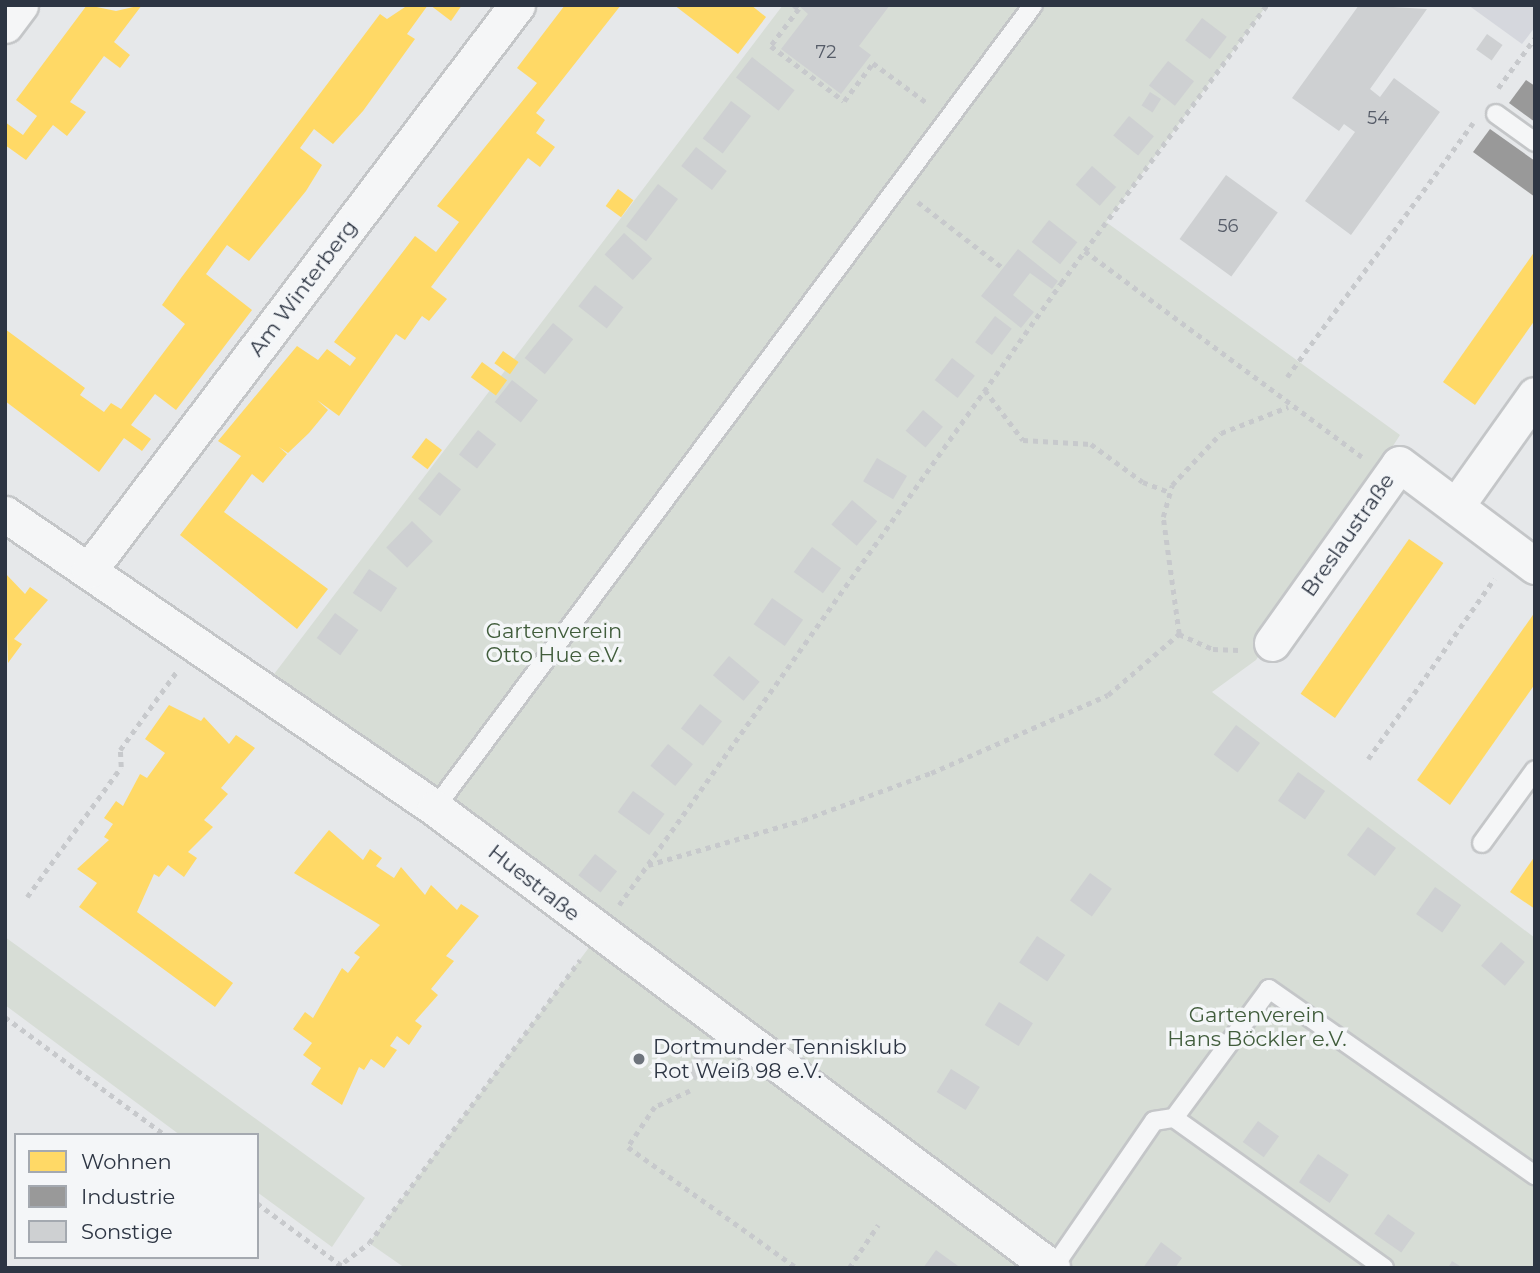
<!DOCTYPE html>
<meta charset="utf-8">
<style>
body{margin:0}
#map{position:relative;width:1540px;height:1273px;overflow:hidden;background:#e6e8ea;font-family:Montserrat,sans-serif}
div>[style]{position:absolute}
.built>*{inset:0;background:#d5d7dd}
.green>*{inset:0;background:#d7ddd6}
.homes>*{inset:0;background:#ffd966;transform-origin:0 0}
.industry>*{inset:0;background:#999}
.building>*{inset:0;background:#ced0d2;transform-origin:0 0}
.path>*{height:4.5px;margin-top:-2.25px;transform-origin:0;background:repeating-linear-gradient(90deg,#c7c9cc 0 5px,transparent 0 10px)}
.roads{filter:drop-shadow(2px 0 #c4c6c8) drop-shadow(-2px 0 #c4c6c8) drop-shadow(0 2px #c4c6c8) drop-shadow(0 -2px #c4c6c8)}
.service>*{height:18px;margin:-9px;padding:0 9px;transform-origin:9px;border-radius:9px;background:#f5f6f7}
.minor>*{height:35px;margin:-17.5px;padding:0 17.5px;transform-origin:17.5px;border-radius:17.5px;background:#f5f6f7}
.dots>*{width:19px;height:19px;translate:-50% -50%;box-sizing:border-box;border:4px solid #f4f6f8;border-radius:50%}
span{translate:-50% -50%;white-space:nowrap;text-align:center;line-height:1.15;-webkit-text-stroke:7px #f4f6f8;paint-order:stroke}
.number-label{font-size:18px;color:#565c68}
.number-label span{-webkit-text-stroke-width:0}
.street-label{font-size:21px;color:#2d3543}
.park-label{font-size:21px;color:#415d3c}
.poi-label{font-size:21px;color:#2d3543}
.left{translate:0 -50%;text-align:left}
.frame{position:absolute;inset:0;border:7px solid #2d3543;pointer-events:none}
.legend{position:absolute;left:14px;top:1133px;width:245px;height:126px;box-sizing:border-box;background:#f4f6f8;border:2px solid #a4a9b0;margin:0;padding:9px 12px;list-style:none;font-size:21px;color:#2d3543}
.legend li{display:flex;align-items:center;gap:14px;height:35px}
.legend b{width:35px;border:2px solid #a4a9b0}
</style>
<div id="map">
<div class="built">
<i style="clip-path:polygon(1468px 5px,1535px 5px,1535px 27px,1522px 44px)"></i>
</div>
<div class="green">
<i style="clip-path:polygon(783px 5px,1267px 5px,1106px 222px,1400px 435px,1256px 660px,1212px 692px,1535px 938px,1535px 1268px,405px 1268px,369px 1243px,599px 934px,265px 686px)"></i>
<i style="clip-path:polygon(5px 937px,365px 1198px,332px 1247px,257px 1192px,257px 1135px,180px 1135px,5px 1005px)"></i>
</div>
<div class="homes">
<i style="clip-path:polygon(87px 5px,116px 11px,142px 5px,114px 42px,130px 55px,120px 68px,104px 56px,70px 102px,86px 112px,67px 136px,53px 125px,26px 160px,5px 145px,5px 122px,23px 135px,37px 116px,16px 100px)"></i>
<i style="clip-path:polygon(408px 5px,428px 5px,407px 34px,415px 39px,363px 111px,333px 144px,314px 129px,300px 148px,322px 165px,306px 191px,249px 261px,227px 245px,206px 274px,252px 310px,176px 410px,155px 394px,131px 425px,151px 439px,142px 451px,124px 438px,99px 472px,5px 401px,5px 329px,85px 388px,80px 395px,104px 412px,111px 403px,121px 409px,185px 324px,162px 305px,181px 278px,380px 14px,387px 19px)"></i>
<i style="clip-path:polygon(430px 5px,462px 5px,451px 21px)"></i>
<i style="clip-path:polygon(565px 5px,621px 5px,536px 113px,545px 120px,536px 133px,555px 147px,540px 167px,528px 158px,431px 287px,447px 299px,429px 321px,422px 316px,405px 340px,396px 334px,339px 416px,317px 400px,328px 410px,309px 433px,288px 453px,279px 447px,287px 454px,263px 483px,252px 474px,224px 512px,328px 589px,297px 629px,180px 535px,241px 456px,218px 441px,297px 346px,318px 360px,327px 349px,350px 366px,356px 358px,334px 342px,415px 236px,436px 252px,459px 222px,437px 206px,537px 83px,517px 68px)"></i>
<i style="clip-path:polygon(674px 5px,751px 5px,766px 17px,738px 54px)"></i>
<i style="left:618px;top:189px;width:19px;height:21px;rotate:36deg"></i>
<i style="clip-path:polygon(1535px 251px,1535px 320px,1475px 405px,1443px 382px)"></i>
<i style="left:503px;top:351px;width:19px;height:15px;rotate:35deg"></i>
<i style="left:482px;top:362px;width:31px;height:19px;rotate:36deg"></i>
<i style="left:426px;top:438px;width:20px;height:24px;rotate:37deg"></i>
<i style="left:1409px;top:539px;width:42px;height:189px;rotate:35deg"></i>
<i style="clip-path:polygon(5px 573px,25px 594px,30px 587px,48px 600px,14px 639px,22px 644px,8px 663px)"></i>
<i style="clip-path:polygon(1535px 612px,1535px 684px,1450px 805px,1417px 780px)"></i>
<i style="clip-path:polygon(169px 705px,201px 721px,204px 717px,229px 744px,236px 735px,255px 748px,221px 788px,228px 794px,204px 820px,213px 827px,188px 852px,197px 858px,184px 877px,168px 865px,159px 877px,154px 874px,137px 912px,233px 983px,215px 1007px,79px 907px,97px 883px,77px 869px,109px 840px,104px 837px,113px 824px,104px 818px,116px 801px,123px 806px,140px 774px,147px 778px,165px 753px,145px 739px)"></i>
<i style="clip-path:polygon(329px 830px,363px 860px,370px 849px,382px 858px,376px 866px,394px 878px,401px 867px,425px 895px,431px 885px,457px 910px,461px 904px,479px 916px,446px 956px,454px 961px,431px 989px,438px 995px,415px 1021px,422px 1026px,409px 1045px,397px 1036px,390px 1046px,397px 1050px,384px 1068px,371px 1059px,364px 1070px,359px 1067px,342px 1105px,311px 1084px,321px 1068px,303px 1055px,312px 1043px,293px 1029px,305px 1012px,313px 1018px,342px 968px,348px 973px,360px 957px,354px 953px,380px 925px,294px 873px)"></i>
<i style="clip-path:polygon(1535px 856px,1535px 909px,1510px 892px)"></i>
</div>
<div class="industry">
<i style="clip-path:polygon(1526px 80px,1535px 86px,1535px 122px,1509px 103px)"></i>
<i style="clip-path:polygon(1490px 129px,1535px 161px,1535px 197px,1473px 152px)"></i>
</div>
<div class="building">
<i style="clip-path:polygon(798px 5px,890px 5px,859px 46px,871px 55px,841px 94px,781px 49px,808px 14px)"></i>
<i style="clip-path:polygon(1359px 5px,1427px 9px,1370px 89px,1380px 97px,1394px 78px,1440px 112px,1351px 235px,1305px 201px,1355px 132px,1344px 124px,1339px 131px,1292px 98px)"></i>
<i style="left:1202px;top:18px;width:31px;height:28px;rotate:37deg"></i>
<i style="left:1487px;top:34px;width:19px;height:19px;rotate:35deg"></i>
<i style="left:752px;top:57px;width:54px;height:26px;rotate:38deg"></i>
<i style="left:1168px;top:61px;width:33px;height:31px;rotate:38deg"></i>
<i style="left:1150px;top:92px;width:13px;height:16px;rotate:32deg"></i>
<i style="left:731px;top:101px;width:25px;height:47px;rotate:37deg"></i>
<i style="left:1129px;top:116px;width:32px;height:25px;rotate:39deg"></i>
<i style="left:696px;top:147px;width:39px;height:24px;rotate:38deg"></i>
<i style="left:1092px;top:166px;width:32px;height:25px;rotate:41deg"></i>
<i style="left:1226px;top:175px;width:64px;height:79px;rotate:36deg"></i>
<i style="left:658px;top:184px;width:25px;height:53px;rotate:37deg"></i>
<i style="left:1049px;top:220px;width:36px;height:28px;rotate:38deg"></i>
<i style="left:624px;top:233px;width:38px;height:29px;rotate:42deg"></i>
<i style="clip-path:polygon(1018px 249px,1058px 281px,1052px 289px,1030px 273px,1013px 295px,1034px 312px,1021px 328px,981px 296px)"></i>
<i style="left:595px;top:285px;width:36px;height:27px;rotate:38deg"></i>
<i style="left:995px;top:316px;width:21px;height:33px;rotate:37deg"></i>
<i style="left:553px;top:323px;width:26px;height:45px;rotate:39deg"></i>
<i style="left:952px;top:358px;width:29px;height:28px;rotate:38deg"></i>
<i style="left:512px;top:380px;width:33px;height:28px;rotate:38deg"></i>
<i style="left:923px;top:410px;width:26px;height:27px;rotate:40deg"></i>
<i style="left:478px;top:430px;width:23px;height:31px;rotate:38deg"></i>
<i style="left:877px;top:458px;width:35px;height:27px;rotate:31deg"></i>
<i style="left:439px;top:472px;width:28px;height:34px;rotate:38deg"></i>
<i style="left:852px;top:500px;width:33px;height:32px;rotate:40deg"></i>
<i style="left:412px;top:521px;width:29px;height:37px;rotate:44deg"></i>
<i style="left:812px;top:547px;width:36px;height:31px;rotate:36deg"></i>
<i style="left:369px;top:569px;width:34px;height:29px;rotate:34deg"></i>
<i style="left:772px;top:598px;width:38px;height:32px;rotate:35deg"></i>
<i style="left:335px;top:613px;width:29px;height:31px;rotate:36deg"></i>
<i style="left:729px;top:656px;width:40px;height:25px;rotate:40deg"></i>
<i style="left:700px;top:704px;width:28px;height:31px;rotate:38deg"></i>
<i style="left:1236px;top:725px;width:30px;height:37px;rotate:37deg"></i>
<i style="left:668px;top:744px;width:32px;height:28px;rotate:39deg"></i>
<i style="left:1298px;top:772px;width:33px;height:35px;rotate:35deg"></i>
<i style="left:633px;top:791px;width:39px;height:26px;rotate:36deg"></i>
<i style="left:1368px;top:827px;width:35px;height:35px;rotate:37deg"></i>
<i style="left:595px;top:854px;width:28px;height:27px;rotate:38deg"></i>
<i style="left:1090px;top:873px;width:27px;height:34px;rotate:36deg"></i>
<i style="left:1435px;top:887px;width:32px;height:33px;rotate:35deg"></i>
<i style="left:1037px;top:936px;width:34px;height:32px;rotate:34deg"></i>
<i style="left:1501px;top:942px;width:31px;height:31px;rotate:40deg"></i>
<i style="left:999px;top:1002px;width:40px;height:27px;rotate:32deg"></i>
<i style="left:700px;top:1049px;width:14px;height:29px;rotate:34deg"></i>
<i style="left:951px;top:1069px;width:34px;height:27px;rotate:32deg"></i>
<i style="left:1258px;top:1121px;width:26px;height:26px;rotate:36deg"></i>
<i style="left:1318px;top:1154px;width:37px;height:34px;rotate:34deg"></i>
<i style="left:1388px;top:1214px;width:33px;height:24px;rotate:35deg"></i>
<i style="clip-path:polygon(1161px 1242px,1182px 1258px,1175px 1268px,1143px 1268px)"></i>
<i style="clip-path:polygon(936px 1250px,947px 1258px,961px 1268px,923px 1268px)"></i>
<i style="clip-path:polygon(1452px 1261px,1463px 1268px,1448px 1268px)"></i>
</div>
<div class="path">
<i style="left:794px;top:5px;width:6px;rotate:39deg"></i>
<i style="left:799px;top:9px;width:46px;rotate:127.1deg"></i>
<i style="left:771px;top:46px;width:91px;rotate:37deg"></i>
<i style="left:844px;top:101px;width:48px;rotate:-52.7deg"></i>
<i style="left:873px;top:63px;width:67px;rotate:36.5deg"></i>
<i style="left:1498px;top:88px;width:62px;rotate:-53.5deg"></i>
<i style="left:918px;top:202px;width:108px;rotate:37.8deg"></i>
<i style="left:1085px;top:251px;width:345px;rotate:36.6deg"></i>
<i style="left:1287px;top:377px;width:315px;rotate:-53.8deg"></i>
<i style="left:985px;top:390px;width:63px;rotate:52.8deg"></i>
<i style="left:1023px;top:440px;width:68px;rotate:3.4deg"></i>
<i style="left:1091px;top:444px;width:64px;rotate:36.2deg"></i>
<i style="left:1143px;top:482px;width:28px;rotate:21deg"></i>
<i style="left:1179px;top:634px;width:118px;rotate:-97.8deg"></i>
<i style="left:1163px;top:517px;width:33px;rotate:-74deg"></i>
<i style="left:1172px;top:485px;width:71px;rotate:-46.7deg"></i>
<i style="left:1221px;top:433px;width:72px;rotate:-21.2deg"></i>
<i style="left:1368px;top:759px;width:220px;rotate:-55deg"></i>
<i style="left:648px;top:865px;width:161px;rotate:-16.2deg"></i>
<i style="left:803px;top:820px;width:136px;rotate:-20.2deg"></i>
<i style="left:931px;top:773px;width:193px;rotate:-23.8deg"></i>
<i style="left:1108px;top:695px;width:94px;rotate:-40.7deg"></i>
<i style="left:1179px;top:634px;width:37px;rotate:24deg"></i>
<i style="left:1213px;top:649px;width:26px;rotate:2deg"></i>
<i style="left:27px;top:897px;width:160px;rotate:-54.1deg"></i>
<i style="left:121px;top:767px;width:17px;rotate:-93deg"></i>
<i style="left:120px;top:750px;width:97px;rotate:-54.2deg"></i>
<i style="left:619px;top:905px;width:763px;rotate:-54.6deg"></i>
<i style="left:1061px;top:283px;width:346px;rotate:-53.5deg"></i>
<i style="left:5px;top:1017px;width:199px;rotate:36.4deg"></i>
<i style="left:690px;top:1091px;width:38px;rotate:155deg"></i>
<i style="left:655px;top:1107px;width:48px;rotate:124deg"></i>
<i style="left:628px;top:1147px;width:208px;rotate:35.6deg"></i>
<i style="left:257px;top:1203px;width:109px;rotate:36.5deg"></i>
<i style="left:336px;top:1268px;width:41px;rotate:-37.1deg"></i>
<i style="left:369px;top:1243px;width:353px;rotate:-53.3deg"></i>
<i style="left:849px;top:1268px;width:52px;rotate:-56deg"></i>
</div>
<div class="roads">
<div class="service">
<i style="left:1496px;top:114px;width:48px;rotate:35.7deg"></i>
<i style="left:435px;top:808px;width:1001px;rotate:-53.32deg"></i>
<i style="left:1482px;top:843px;width:90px;rotate:-54deg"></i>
<i style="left:1174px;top:1118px;width:258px;rotate:35.5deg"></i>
<i style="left:1053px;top:1268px;width:178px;rotate:-55.5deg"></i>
<i style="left:1154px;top:1121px;width:20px;rotate:-9deg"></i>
<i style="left:1174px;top:1118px;width:160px;rotate:-53.6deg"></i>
<i style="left:1269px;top:989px;width:325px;rotate:35deg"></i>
</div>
<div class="minor">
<i style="left:5px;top:25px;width:25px;rotate:-53deg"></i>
<i style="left:1456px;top:506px;width:136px;rotate:-54.6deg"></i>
<i style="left:5px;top:514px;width:521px;rotate:34.36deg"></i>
<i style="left:435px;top:808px;width:770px;rotate:36.71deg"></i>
<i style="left:89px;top:570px;width:709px;rotate:-52.86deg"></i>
<i style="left:1272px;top:643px;width:219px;rotate:-54.6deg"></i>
<i style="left:1399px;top:464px;width:170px;rotate:36.9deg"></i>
</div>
</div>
<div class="dots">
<i style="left:639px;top:1059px;background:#6e747d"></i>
</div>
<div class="number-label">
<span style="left:826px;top:52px">72</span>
<span style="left:1378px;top:118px">54</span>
<span style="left:1228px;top:226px">56</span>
</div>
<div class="street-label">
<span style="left:303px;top:288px;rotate:-53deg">Am Winterberg</span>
<span style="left:1348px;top:535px;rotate:-55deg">Breslaustraße</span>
<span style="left:534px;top:883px;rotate:38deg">Huestraße</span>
</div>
<div class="park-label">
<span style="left:554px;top:643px">Gartenverein<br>Otto Hue e.V.</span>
<span style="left:1257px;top:1027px">Gartenverein<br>Hans Böckler e.V.</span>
</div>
<div class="poi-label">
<span class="left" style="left:653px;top:1059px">Dortmunder Tennisklub<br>Rot Weiß 98 e.V.</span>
</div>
<div class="frame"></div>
<ul class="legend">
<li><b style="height:19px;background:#ffd966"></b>Wohnen</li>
<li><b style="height:19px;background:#999"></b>Industrie</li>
<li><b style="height:19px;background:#ced0d2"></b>Sonstige</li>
</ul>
</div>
